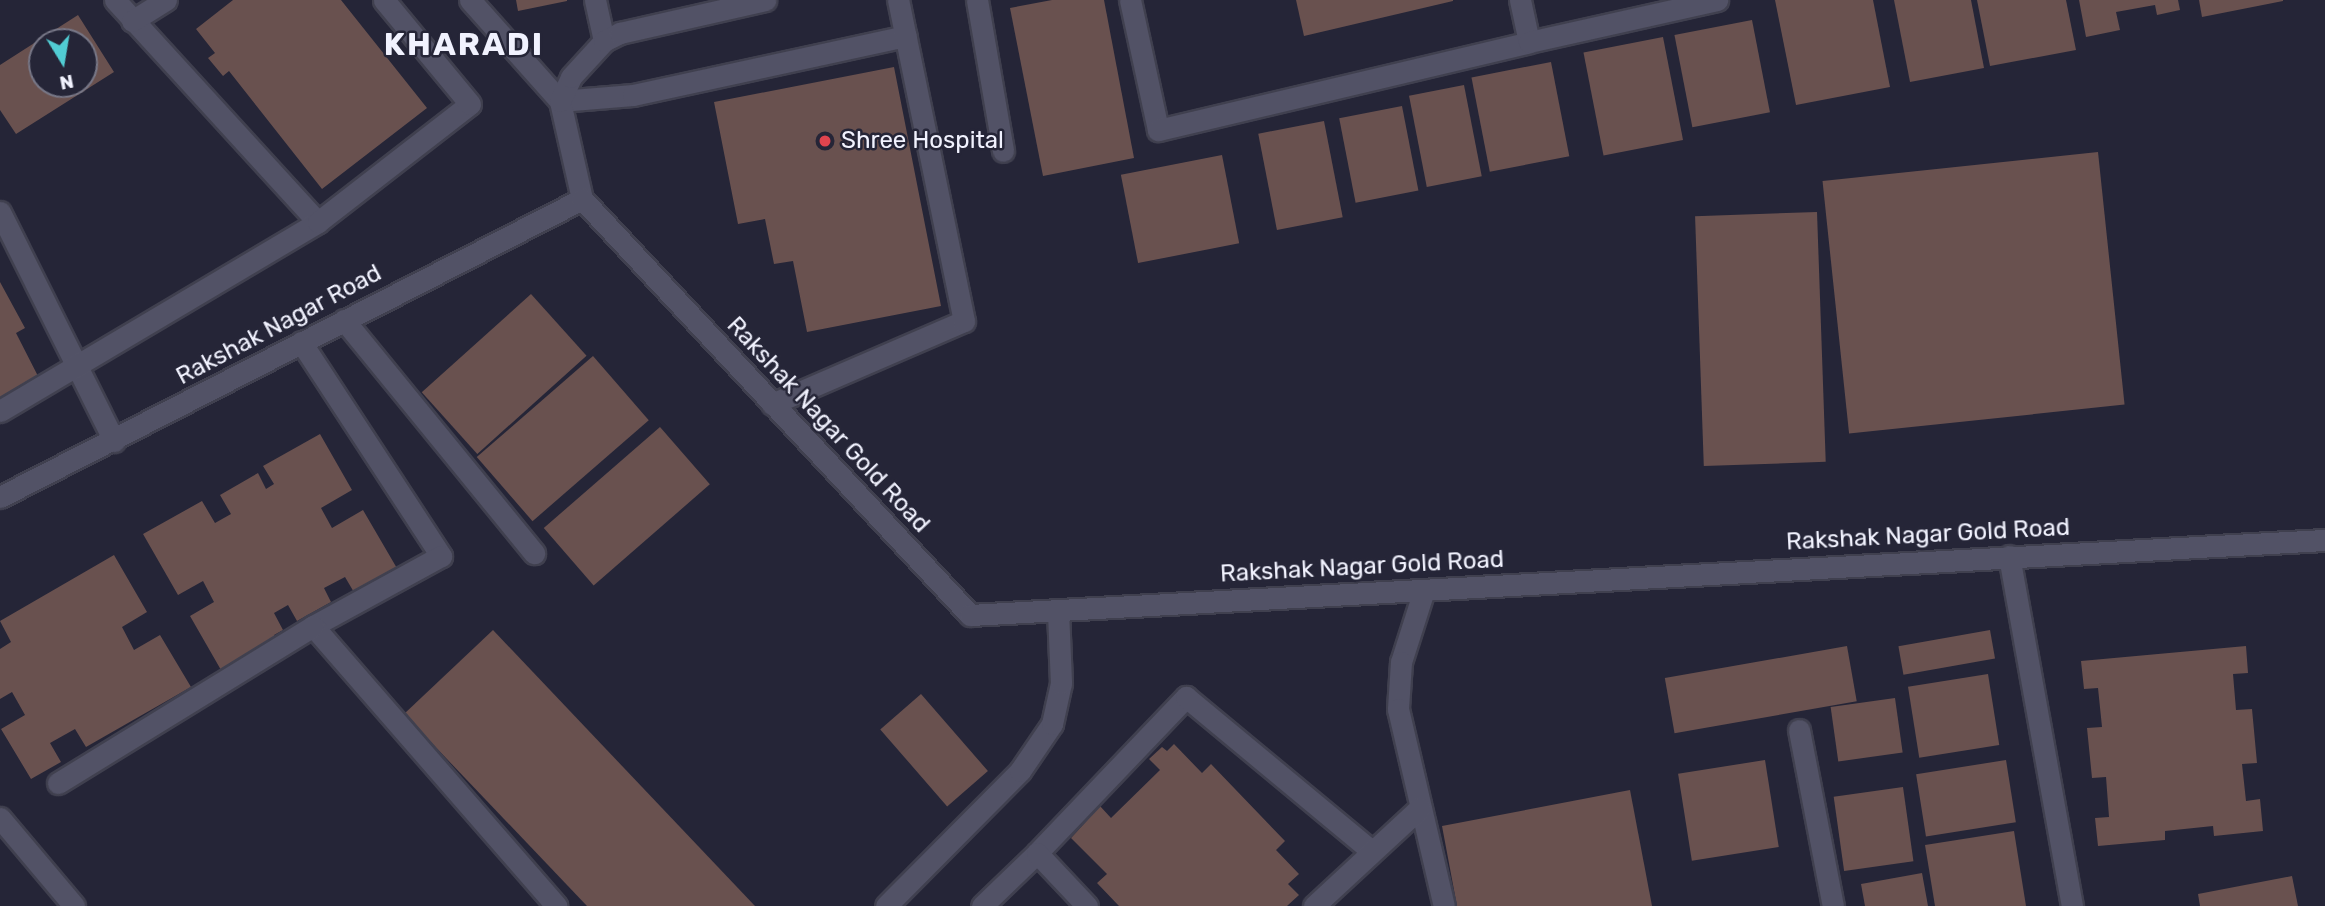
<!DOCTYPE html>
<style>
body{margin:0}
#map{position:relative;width:2325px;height:906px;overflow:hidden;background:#252537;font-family:Rubik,sans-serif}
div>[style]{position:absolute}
.building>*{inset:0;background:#69514f;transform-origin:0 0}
.roads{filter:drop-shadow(2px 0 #40404f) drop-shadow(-2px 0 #40404f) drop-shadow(0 2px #40404f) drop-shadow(0 -2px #40404f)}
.service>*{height:21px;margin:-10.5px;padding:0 10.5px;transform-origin:10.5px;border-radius:10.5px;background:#525266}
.minor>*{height:21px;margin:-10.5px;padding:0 10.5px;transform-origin:10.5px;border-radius:10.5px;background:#525266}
.tertiary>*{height:21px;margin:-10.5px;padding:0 10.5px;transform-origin:10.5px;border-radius:10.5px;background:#525266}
.dots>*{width:19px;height:19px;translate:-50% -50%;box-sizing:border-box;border:4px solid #252537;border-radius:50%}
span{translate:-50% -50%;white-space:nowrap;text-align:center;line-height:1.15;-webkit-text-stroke:5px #252537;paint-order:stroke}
.poi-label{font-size:24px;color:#f1f2fe}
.left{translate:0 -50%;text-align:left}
.street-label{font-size:24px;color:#f1f2fe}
.district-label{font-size:32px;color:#f1f2fe;font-weight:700;letter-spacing:2px}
.north{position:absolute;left:28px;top:28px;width:70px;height:70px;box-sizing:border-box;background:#252537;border:2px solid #777787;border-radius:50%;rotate:169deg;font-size:19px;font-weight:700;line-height:28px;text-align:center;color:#f1f2fe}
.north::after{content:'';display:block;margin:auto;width:24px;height:32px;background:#51ccd3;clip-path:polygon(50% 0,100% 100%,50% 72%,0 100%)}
</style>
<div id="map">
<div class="building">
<i style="clip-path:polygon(233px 0,341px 0,427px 108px,322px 189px,229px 71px,223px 76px,208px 58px,215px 53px,196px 29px)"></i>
<i style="clip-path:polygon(516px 0,567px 0,567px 1px,518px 11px)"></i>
<i style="clip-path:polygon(1052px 0,1104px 0,1134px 158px,1043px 176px,1010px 8px)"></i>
<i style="clip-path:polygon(1296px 0,1453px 0,1453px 1px,1304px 36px)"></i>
<i style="clip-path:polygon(1775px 0,1873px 0,1890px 87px,1796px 105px)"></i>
<i style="clip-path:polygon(1894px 0,1971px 0,1984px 68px,1910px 82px)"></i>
<i style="clip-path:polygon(1977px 0,2066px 0,2076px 50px,1990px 66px)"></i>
<i style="clip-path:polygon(2079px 0,2178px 0,2180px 10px,2157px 15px,2155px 5px,2116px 12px,2120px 30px,2086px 37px)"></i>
<i style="clip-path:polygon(2199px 0,2283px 0,2283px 1px,2202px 17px)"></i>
<i style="clip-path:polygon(evenodd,78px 15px,114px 72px,16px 134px,0 110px,0 65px,78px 15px,42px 42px,84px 42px,84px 84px,42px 84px,42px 42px)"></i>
<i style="left:1752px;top:20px;width:94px;height:79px;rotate:79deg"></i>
<i style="left:1663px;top:37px;width:105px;height:81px;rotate:79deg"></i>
<i style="left:1551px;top:62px;width:96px;height:81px;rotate:79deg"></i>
<i style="clip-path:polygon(894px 67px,941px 306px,807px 332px,793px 261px,774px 264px,765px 219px,738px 224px,714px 102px)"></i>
<i style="left:1464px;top:85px;width:93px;height:56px;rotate:79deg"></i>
<i style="left:1402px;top:106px;width:86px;height:64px;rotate:79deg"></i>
<i style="left:1324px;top:121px;width:98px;height:67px;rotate:79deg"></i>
<i style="left:2098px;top:152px;width:254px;height:277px;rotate:84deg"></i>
<i style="left:1222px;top:155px;width:90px;height:103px;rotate:79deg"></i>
<i style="left:1817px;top:212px;width:250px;height:122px;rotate:88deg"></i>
<i style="clip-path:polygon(0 282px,25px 328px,16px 333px,41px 382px,0 404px)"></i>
<i style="left:531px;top:294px;width:83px;height:147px;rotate:48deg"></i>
<i style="left:593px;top:356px;width:85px;height:154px;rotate:49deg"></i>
<i style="left:660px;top:427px;width:76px;height:154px;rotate:49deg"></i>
<i style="clip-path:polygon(320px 434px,352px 490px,321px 508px,332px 528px,363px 510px,398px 570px,355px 594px,345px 577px,324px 588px,331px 602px,297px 621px,288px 605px,274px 613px,283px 630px,274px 635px,276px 639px,221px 670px,190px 616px,214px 602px,203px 581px,178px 595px,143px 534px,202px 501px,215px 523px,231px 514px,220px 495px,258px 473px,266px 489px,274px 484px,263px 466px)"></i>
<i style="clip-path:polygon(114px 555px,147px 612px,122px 627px,134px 650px,160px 635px,191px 687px,86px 747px,75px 729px,50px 743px,61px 762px,31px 779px,1px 729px,25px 715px,12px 692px,0 699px,0 649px,11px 642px,0 621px)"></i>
<i style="clip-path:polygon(493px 630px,755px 906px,587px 906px,404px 714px)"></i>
<i style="left:1990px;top:630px;width:29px;height:93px;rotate:80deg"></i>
<i style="left:1847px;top:646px;width:56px;height:185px;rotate:80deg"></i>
<i style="clip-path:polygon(2246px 646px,2248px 673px,2233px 674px,2236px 710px,2252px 709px,2257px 763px,2242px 764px,2246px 801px,2260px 799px,2263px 831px,2214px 836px,2213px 826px,2165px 831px,2165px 840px,2098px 846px,2095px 818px,2109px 817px,2106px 777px,2092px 778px,2087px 728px,2102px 727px,2098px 688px,2084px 689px,2081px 661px)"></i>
<i style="left:1988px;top:674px;width:72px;height:81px;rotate:81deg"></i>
<i style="left:921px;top:694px;width:102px;height:54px;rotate:49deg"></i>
<i style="left:1895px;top:698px;width:55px;height:65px;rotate:82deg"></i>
<i style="clip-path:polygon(1174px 744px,1202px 773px,1211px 764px,1285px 841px,1276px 850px,1299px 874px,1288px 884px,1299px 895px,1287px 906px,1119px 906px,1097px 883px,1107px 874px,1071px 838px,1100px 806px,1111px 818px,1160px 770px,1149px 759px,1162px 747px,1167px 751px)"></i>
<i style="left:1765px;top:760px;width:88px;height:88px;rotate:81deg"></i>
<i style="left:2006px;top:760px;width:63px;height:91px;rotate:81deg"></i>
<i style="left:1903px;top:787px;width:75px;height:70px;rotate:82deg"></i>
<i style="clip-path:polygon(1630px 790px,1652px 906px,1457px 906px,1442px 826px)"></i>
<i style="clip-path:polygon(2014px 831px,2026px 906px,1935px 906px,1925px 845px)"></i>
<i style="clip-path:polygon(1922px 873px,1928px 906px,1865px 906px,1861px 884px)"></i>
<i style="clip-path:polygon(2292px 876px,2298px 906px,2200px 906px,2198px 894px)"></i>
</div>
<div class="roads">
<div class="service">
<i style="left:977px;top:0;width:153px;rotate:80.2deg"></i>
<i style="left:1130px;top:0;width:133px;rotate:77.8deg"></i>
<i style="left:1158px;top:130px;width:381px;rotate:-13.3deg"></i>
<i style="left:1529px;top:42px;width:43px;rotate:-102.1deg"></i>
<i style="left:1529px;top:42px;width:193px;rotate:-12.6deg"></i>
<i style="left:560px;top:101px;width:73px;rotate:-4.7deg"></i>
<i style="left:633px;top:95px;width:279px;rotate:-12.2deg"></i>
<i style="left:772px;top:404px;width:209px;rotate:-23.4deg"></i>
<i style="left:964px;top:321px;width:328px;rotate:-101.6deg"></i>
</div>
<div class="minor">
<i style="left:115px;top:0;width:301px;rotate:47.6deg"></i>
<i style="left:470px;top:0;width:135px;rotate:48.3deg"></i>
<i style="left:595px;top:0;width:42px;rotate:77.6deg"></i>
<i style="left:132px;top:21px;width:40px;rotate:-32deg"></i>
<i style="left:582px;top:199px;width:100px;rotate:-102.7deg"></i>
<i style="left:560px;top:101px;width:26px;rotate:-65deg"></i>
<i style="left:571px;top:77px;width:49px;rotate:-47.5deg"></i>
<i style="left:604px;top:41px;width:18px;rotate:-27deg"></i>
<i style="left:620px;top:33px;width:149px;rotate:-12.8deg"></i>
<i style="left:0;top:212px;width:256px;rotate:63.5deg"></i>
<i style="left:344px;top:320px;width:301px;rotate:50.8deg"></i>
<i style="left:301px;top:342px;width:256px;rotate:56.8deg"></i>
<i style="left:441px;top:556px;width:146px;rotate:151.3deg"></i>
<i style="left:313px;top:626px;width:371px;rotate:49deg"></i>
<i style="left:0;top:411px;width:370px;rotate:-30.7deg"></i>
<i style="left:318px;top:222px;width:192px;rotate:-37.8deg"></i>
<i style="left:470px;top:104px;width:135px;rotate:-129.6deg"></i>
<i style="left:2009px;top:556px;width:356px;rotate:79.8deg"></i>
<i style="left:1424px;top:590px;width:76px;rotate:107.7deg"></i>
<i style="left:1401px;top:662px;width:47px;rotate:93.7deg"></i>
<i style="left:1398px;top:709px;width:202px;rotate:76.9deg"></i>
<i style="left:1799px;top:730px;width:179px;rotate:79.1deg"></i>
<i style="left:58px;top:783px;width:299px;rotate:-31.6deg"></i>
<i style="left:0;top:818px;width:115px;rotate:49.9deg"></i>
<i style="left:1037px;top:853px;width:216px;rotate:-46.3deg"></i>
<i style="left:1186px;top:697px;width:239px;rotate:39.7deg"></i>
<i style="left:886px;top:906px;width:190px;rotate:-45.2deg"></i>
<i style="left:1020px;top:771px;width:57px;rotate:-55.8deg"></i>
<i style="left:1052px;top:724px;width:42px;rotate:-77.6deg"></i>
<i style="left:1061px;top:683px;width:73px;rotate:-92.4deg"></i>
<i style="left:982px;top:906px;width:76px;rotate:-43.9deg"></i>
<i style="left:1037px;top:853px;width:73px;rotate:46.7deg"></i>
<i style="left:1314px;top:906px;width:144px;rotate:-42.8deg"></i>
</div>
<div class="tertiary">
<i style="left:0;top:497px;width:654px;rotate:-27.11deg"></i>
<i style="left:582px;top:199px;width:569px;rotate:46.99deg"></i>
<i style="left:970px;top:615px;width:1357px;rotate:-3.17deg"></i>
</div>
</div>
<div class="dots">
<i style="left:825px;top:141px;background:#e0444e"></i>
</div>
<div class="poi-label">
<span class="left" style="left:841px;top:141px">Shree Hospital</span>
</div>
<div class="street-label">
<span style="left:279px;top:325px;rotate:-28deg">Rakshak Nagar Road</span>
<span style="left:828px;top:425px;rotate:47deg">Rakshak Nagar Gold Road</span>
<span style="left:1928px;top:535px;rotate:-3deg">Rakshak Nagar Gold Road</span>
<span style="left:1362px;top:567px;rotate:-3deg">Rakshak Nagar Gold Road</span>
</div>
<div class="district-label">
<span style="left:464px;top:44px">KHARADI</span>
</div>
<div class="north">N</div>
</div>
